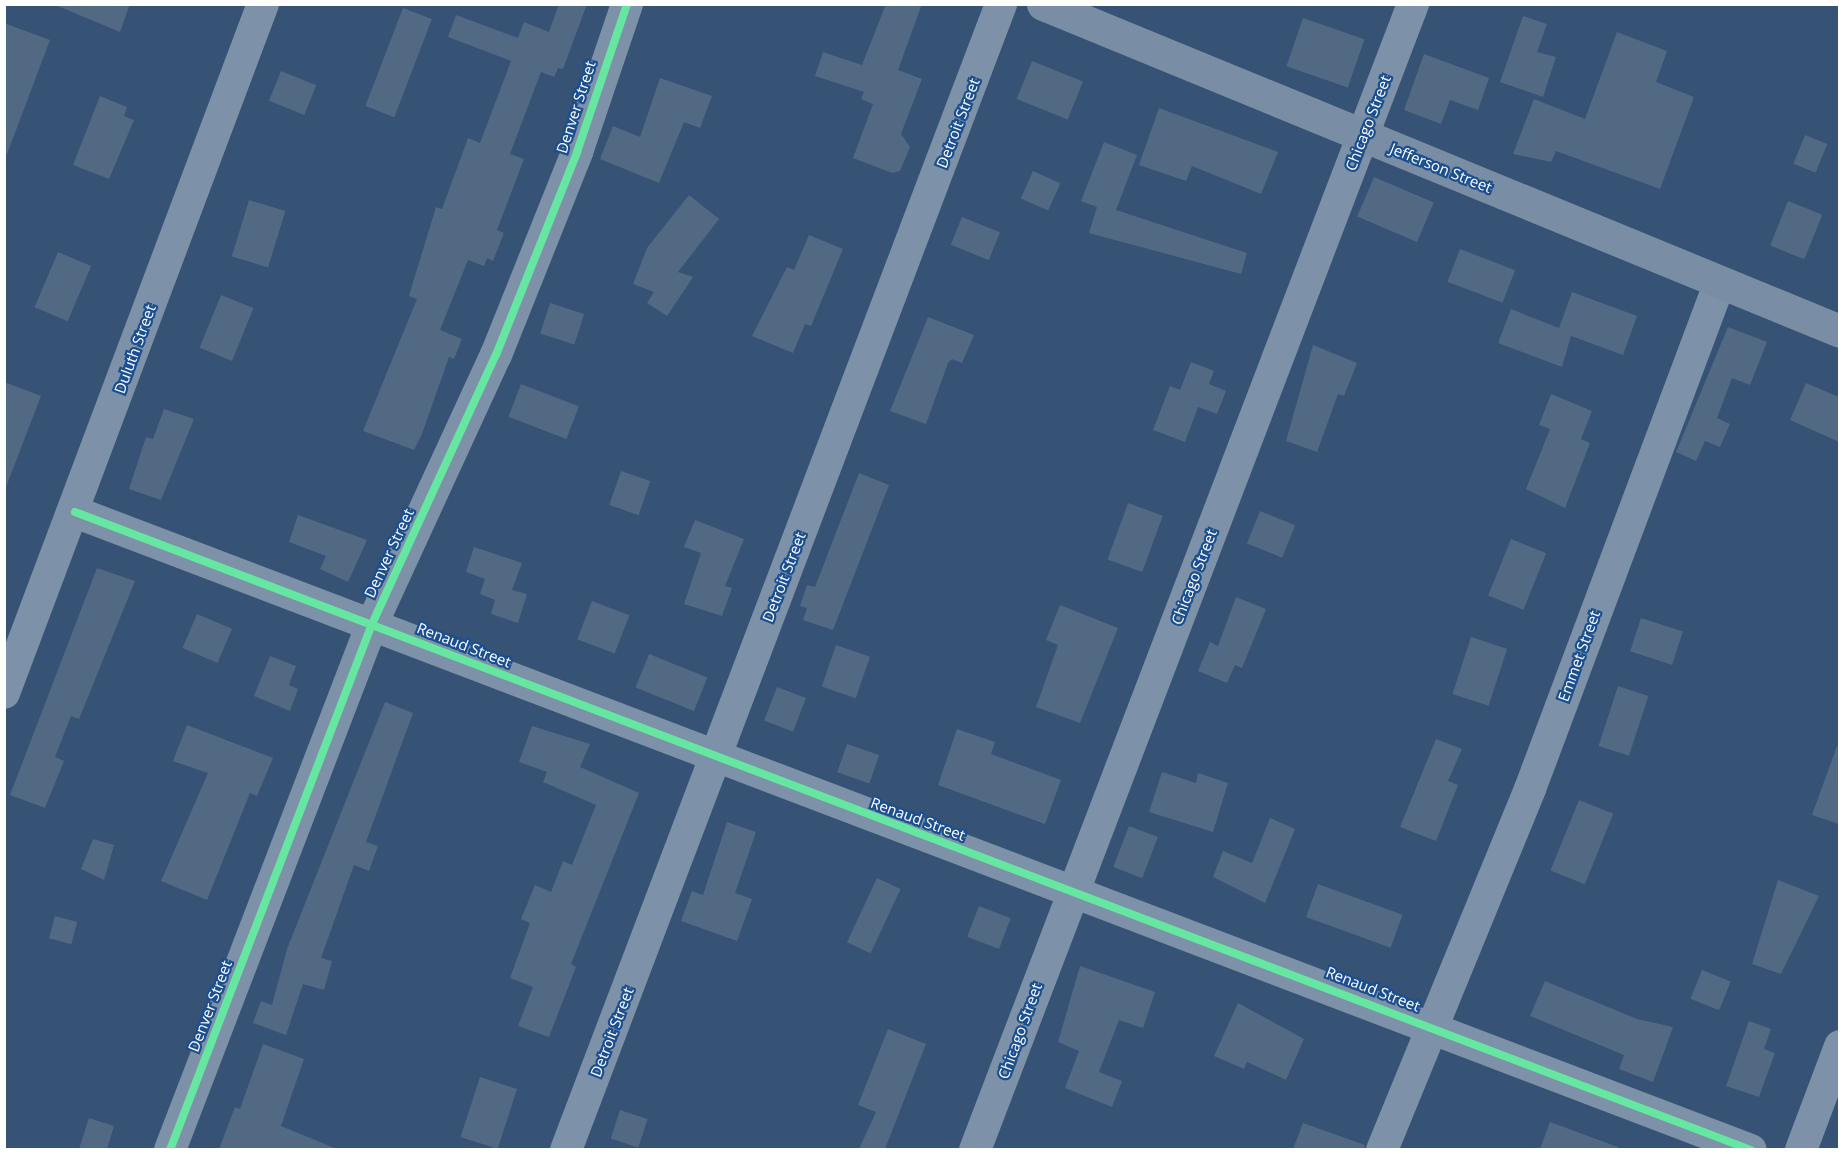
<!DOCTYPE html>
<style>
body{margin:0}
#map{position:relative;width:1844px;height:1154px;overflow:hidden;background:#365274;font-family:"Open Sans",sans-serif}
div>[style]{position:absolute}
.building>*{inset:0;background:#526984;transform-origin:0 0}
.street>*{height:32px;margin:-16px;padding:0 16px;transform-origin:16px;border-radius:16px;background:#7d92a8}
.secondary>*{height:33px;margin:-16.5px;padding:0 16.5px;transform-origin:16.5px;border-radius:16.5px;background:#798da4}
.cycleway>*{height:8px;margin:-4px;padding:0 4px;transform-origin:4px;border-radius:4px;background:#66e7a1}
span{translate:-50% -50%;white-space:nowrap;text-align:center;line-height:1.15;-webkit-text-stroke:4.5px #1b4f8f;paint-order:stroke}
.street-label{font-size:15px;color:#fff}
.frame{position:absolute;inset:0;border:6px solid #fff;pointer-events:none}
</style>
<div id="map">
<div class="building">
<i style="clip-path:polygon(53px 4px,130px 4px,120px 32px)"></i>
<i style="clip-path:polygon(559px 4px,587px 4px,563px 69px,558px 68px,554px 77px,541px 72px,510px 154px,524px 159px,497px 230px,504px 233px,493px 261px,487px 258px,484px 266px,468px 260px,440px 330px,462px 339px,454px 359px,449px 357px,422px 434px,414px 450px,363px 431px,417px 299px,409px 296px,436px 207px,442px 209px,468px 138px,480px 143px,511px 61px,448px 37px,456px 15px,518px 38px,524px 22px,549px 32px)"></i>
<i style="clip-path:polygon(886px 4px,922px 4px,898px 70px,922px 79px,901px 134px,910px 147px,900px 171px,892px 173px,853px 158px,873px 104px,861px 99px,864px 92px,815px 76px,823px 52px,862px 65px)"></i>
<i style="left:403px;top:8px;width:31px;height:105px;rotate:21deg"></i>
<i style="clip-path:polygon(1523px 16px,1547px 24px,1537px 52px,1556px 57px,1543px 97px,1500px 82px)"></i>
<i style="left:1303px;top:18px;width:65px;height:51px;rotate:19deg"></i>
<i style="clip-path:polygon(4px 23px,50px 40px,7px 154px,4px 154px)"></i>
<i style="clip-path:polygon(1617px 32px,1667px 51px,1656px 82px,1694px 97px,1660px 189px,1556px 151px,1551px 162px,1513px 154px,1534px 99px,1585px 119px)"></i>
<i style="clip-path:polygon(1424px 54px,1489px 78px,1478px 110px,1450px 100px,1441px 124px,1404px 110px)"></i>
<i style="left:1032px;top:61px;width:55px;height:41px;rotate:22deg"></i>
<i style="left:281px;top:71px;width:38px;height:32px;rotate:22deg"></i>
<i style="clip-path:polygon(660px 78px,712px 96px,700px 128px,684px 122px,659px 183px,600px 159px,613px 126px,640px 137px)"></i>
<i style="clip-path:polygon(100px 96px,127px 107px,124px 116px,134px 120px,109px 179px,73px 165px)"></i>
<i style="clip-path:polygon(1159px 108px,1278px 152px,1261px 194px,1192px 166px,1186px 181px,1139px 165px)"></i>
<i style="left:1805px;top:135px;width:24px;height:31px;rotate:22deg"></i>
<i style="clip-path:polygon(1104px 142px,1137px 155px,1116px 210px,1247px 253px,1241px 274px,1089px 233px,1097px 207px,1081px 201px)"></i>
<i style="left:1033px;top:171px;width:30px;height:30px;rotate:24deg"></i>
<i style="left:1374px;top:177px;width:65px;height:43px;rotate:23deg"></i>
<i style="clip-path:polygon(689px 195px,719px 219px,678px 272px,693px 277px,667px 316px,647px 303px,654px 292px,633px 284px,647px 248px)"></i>
<i style="left:249px;top:200px;width:38px;height:59px;rotate:17deg"></i>
<i style="left:1788px;top:201px;width:37px;height:48px;rotate:22deg"></i>
<i style="left:962px;top:217px;width:41px;height:30px;rotate:22deg"></i>
<i style="clip-path:polygon(809px 235px,843px 249px,811px 326px,805px 324px,793px 353px,752px 336px,787px 267px,794px 270px)"></i>
<i style="left:1460px;top:249px;width:59px;height:35px;rotate:21deg"></i>
<i style="left:58px;top:252px;width:36px;height:60px;rotate:23deg"></i>
<i style="clip-path:polygon(1572px 292px,1637px 316px,1623px 355px,1571px 336px,1562px 367px,1498px 343px,1511px 309px,1559px 328px)"></i>
<i style="left:221px;top:295px;width:35px;height:57px;rotate:22deg"></i>
<i style="left:550px;top:303px;width:36px;height:32px;rotate:18deg"></i>
<i style="clip-path:polygon(928px 317px,974px 335px,962px 363px,952px 359px,948px 363px,926px 424px,890px 411px)"></i>
<i style="clip-path:polygon(1728px 327px,1767px 342px,1750px 385px,1732px 378px,1717px 418px,1730px 424px,1720px 447px,1705px 441px,1696px 461px,1676px 452px)"></i>
<i style="clip-path:polygon(1313px 345px,1357px 363px,1344px 396px,1338px 394px,1317px 452px,1286px 441px)"></i>
<i style="clip-path:polygon(1191px 362px,1214px 371px,1209px 384px,1226px 391px,1217px 414px,1198px 407px,1185px 442px,1153px 430px,1170px 386px,1180px 390px)"></i>
<i style="clip-path:polygon(4px 382px,41px 396px,6px 487px,4px 486px)"></i>
<i style="clip-path:polygon(1806px 383px,1839px 397px,1839px 442px,1790px 420px)"></i>
<i style="left:521px;top:384px;width:62px;height:35px;rotate:21deg"></i>
<i style="clip-path:polygon(1551px 394px,1592px 411px,1581px 439px,1590px 443px,1565px 508px,1526px 489px,1550px 429px,1539px 425px)"></i>
<i style="clip-path:polygon(164px 409px,194px 419px,161px 500px,129px 489px,146px 437px,153px 439px)"></i>
<i style="left:621px;top:471px;width:31px;height:36px;rotate:19deg"></i>
<i style="clip-path:polygon(859px 473px,889px 485px,833px 630px,803px 620px,807px 608px,800px 606px,807px 585px,815px 587px)"></i>
<i style="left:1128px;top:503px;width:37px;height:60px;rotate:20deg"></i>
<i style="left:1260px;top:511px;width:38px;height:35px;rotate:22deg"></i>
<i style="clip-path:polygon(298px 515px,367px 540px,348px 582px,320px 569px,326px 556px,289px 542px)"></i>
<i style="clip-path:polygon(695px 520px,744px 539px,725px 586px,732px 588px,722px 616px,684px 604px,701px 553px,684px 547px)"></i>
<i style="left:1511px;top:539px;width:38px;height:61px;rotate:22deg"></i>
<i style="clip-path:polygon(474px 547px,522px 563px,512px 590px,527px 594px,518px 623px,491px 614px,495px 600px,480px 594px,485px 579px,466px 572px)"></i>
<i style="clip-path:polygon(97px 568px,135px 581px,79px 719px,71px 716px,55px 757px,64px 761px,45px 808px,10px 795px)"></i>
<i style="clip-path:polygon(1236px 597px,1266px 609px,1242px 668px,1235px 665px,1227px 683px,1198px 671px,1210px 642px,1218px 646px)"></i>
<i style="left:592px;top:601px;width:40px;height:41px;rotate:21deg"></i>
<i style="clip-path:polygon(1060px 605px,1118px 628px,1080px 723px,1036px 707px,1058px 645px,1046px 640px)"></i>
<i style="left:197px;top:614px;width:38px;height:37px;rotate:23deg"></i>
<i style="left:1641px;top:618px;width:44px;height:35px;rotate:18deg"></i>
<i style="left:1471px;top:637px;width:38px;height:60px;rotate:18deg"></i>
<i style="left:836px;top:645px;width:36px;height:44px;rotate:19deg"></i>
<i style="left:649px;top:654px;width:63px;height:36px;rotate:22deg"></i>
<i style="clip-path:polygon(270px 656px,296px 666px,289px 685px,298px 689px,290px 711px,254px 696px)"></i>
<i style="left:1618px;top:686px;width:32px;height:63px;rotate:18deg"></i>
<i style="left:777px;top:687px;width:31px;height:36px;rotate:21deg"></i>
<i style="clip-path:polygon(385px 702px,413px 713px,366px 842px,378px 846px,369px 871px,354px 865px,321px 958px,332px 961px,324px 990px,303px 984px,286px 1035px,253px 1023px,261px 1001px,272px 1005px,287px 949px)"></i>
<i style="clip-path:polygon(187px 725px,273px 758px,257px 796px,250px 793px,207px 900px,161px 881px,208px 773px,173px 761px)"></i>
<i style="clip-path:polygon(532px 726px,590px 744px,580px 767px,639px 793px,571px 964px,576px 967px,549px 1037px,518px 1026px,533px 987px,510px 978px,530px 923px,521px 919px,535px 885px,551px 892px,563px 861px,572px 865px,596px 805px,543px 782px,547px 772px,519px 762px)"></i>
<i style="clip-path:polygon(957px 729px,995px 742px,991px 754px,1061px 780px,1045px 824px,938px 785px)"></i>
<i style="clip-path:polygon(1436px 739px,1462px 749px,1448px 781px,1458px 785px,1436px 841px,1400px 827px)"></i>
<i style="left:847px;top:744px;width:34px;height:30px;rotate:19deg"></i>
<i style="clip-path:polygon(1837px 746px,1839px 746px,1839px 824px,1812px 815px)"></i>
<i style="clip-path:polygon(1162px 772px,1196px 783px,1198px 773px,1228px 783px,1213px 832px,1149px 812px)"></i>
<i style="left:1579px;top:800px;width:37px;height:76px;rotate:22deg"></i>
<i style="clip-path:polygon(1270px 818px,1295px 829px,1265px 903px,1213px 877px,1223px 851px,1252px 863px)"></i>
<i style="clip-path:polygon(727px 822px,756px 832px,735px 893px,752px 899px,737px 941px,681px 921px,692px 891px,703px 895px)"></i>
<i style="left:1129px;top:826px;width:31px;height:44px;rotate:21deg"></i>
<i style="clip-path:polygon(93px 839px,114px 845px,104px 880px,81px 869px)"></i>
<i style="left:877px;top:878px;width:26px;height:71px;rotate:25deg"></i>
<i style="clip-path:polygon(1778px 880px,1819px 896px,1781px 974px,1752px 964px)"></i>
<i style="left:1318px;top:884px;width:90px;height:35px;rotate:20deg"></i>
<i style="left:979px;top:906px;width:34px;height:33px;rotate:21deg"></i>
<i style="left:55px;top:916px;width:23px;height:23px;rotate:15deg"></i>
<i style="clip-path:polygon(1080px 966px,1155px 992px,1143px 1028px,1119px 1020px,1099px 1072px,1122px 1081px,1112px 1107px,1065px 1088px,1079px 1051px,1058px 1042px)"></i>
<i style="left:1702px;top:970px;width:31px;height:31px;rotate:22deg"></i>
<i style="clip-path:polygon(1545px 981px,1637px 1019px,1673px 1027px,1653px 1082px,1619px 1069px,1624px 1055px,1530px 1016px)"></i>
<i style="clip-path:polygon(1238px 1003px,1304px 1039px,1286px 1080px,1247px 1062px,1244px 1069px,1214px 1056px)"></i>
<i style="clip-path:polygon(1749px 1021px,1771px 1029px,1764px 1049px,1775px 1053px,1759px 1097px,1726px 1086px)"></i>
<i style="clip-path:polygon(888px 1029px,926px 1044px,885px 1149px,859px 1149px,876px 1112px,858px 1105px)"></i>
<i style="clip-path:polygon(263px 1044px,304px 1059px,281px 1126px,337px 1149px,219px 1149px,235px 1107px,240px 1109px)"></i>
<i style="left:480px;top:1077px;width:39px;height:63px;rotate:18deg"></i>
<i style="left:620px;top:1110px;width:29px;height:30px;rotate:18deg"></i>
<i style="clip-path:polygon(89px 1118px,114px 1126px,107px 1149px,79px 1149px)"></i>
<i style="clip-path:polygon(1550px 1122px,1618px 1147px,1618px 1149px,1540px 1149px)"></i>
<i style="clip-path:polygon(1303px 1123px,1365px 1145px,1364px 1149px,1293px 1149px)"></i>
</div>
<div class="street">
<i style="left:75px;top:512px;width:1793px;rotate:20.84deg"></i>
<i style="left:4px;top:693px;width:736px;rotate:-69.4deg"></i>
<i style="left:170px;top:1150px;width:563px;rotate:-68.99deg"></i>
<i style="left:372px;top:624px;width:296px;rotate:-65.3deg"></i>
<i style="left:496px;top:355px;width:219px;rotate:-68.2deg"></i>
<i style="left:577px;top:152px;width:156px;rotate:-71.3deg"></i>
<i style="left:566px;top:1150px;width:1226px;rotate:-69.21deg"></i>
<i style="left:975px;top:1150px;width:1227px;rotate:-69.08deg"></i>
<i style="left:1382px;top:1150px;width:390px;rotate:-67.7deg"></i>
<i style="left:1530px;top:789px;width:541px;rotate:-69.46deg"></i>
<i style="left:1801px;top:1150px;width:111px;rotate:-69.4deg"></i>
</div>
<div class="secondary">
<i style="left:1043px;top:4px;width:861px;rotate:22.31deg"></i>
</div>
<div class="cycleway">
<i style="left:75px;top:512px;width:1793px;rotate:20.84deg"></i>
<i style="left:170px;top:1150px;width:563px;rotate:-68.99deg"></i>
<i style="left:372px;top:624px;width:296px;rotate:-65.3deg"></i>
<i style="left:496px;top:355px;width:219px;rotate:-68.2deg"></i>
<i style="left:577px;top:152px;width:156px;rotate:-71.3deg"></i>
</div>
<div class="street-label">
<span style="left:576px;top:107px;rotate:-72deg">Denver Street</span>
<span style="left:958px;top:123px;rotate:-69deg">Detroit Street</span>
<span style="left:1368px;top:123px;rotate:-69deg">Chicago Street</span>
<span style="left:1441px;top:168px;rotate:22deg">Jefferson Street</span>
<span style="left:135px;top:349px;rotate:-70deg">Duluth Street</span>
<span style="left:389px;top:553px;rotate:-65deg">Denver Street</span>
<span style="left:784px;top:577px;rotate:-69deg">Detroit Street</span>
<span style="left:1194px;top:577px;rotate:-69deg">Chicago Street</span>
<span style="left:464px;top:645px;rotate:21deg">Renaud Street</span>
<span style="left:1579px;top:656px;rotate:-70deg">Emmet Street</span>
<span style="left:918px;top:819px;rotate:20deg">Renaud Street</span>
<span style="left:1373px;top:989px;rotate:21deg">Renaud Street</span>
<span style="left:210px;top:1006px;rotate:-69deg">Denver Street</span>
<span style="left:1020px;top:1031px;rotate:-70deg">Chicago Street</span>
<span style="left:612px;top:1032px;rotate:-69deg">Detroit Street</span>
</div>
<div class="frame"></div>
</div>
